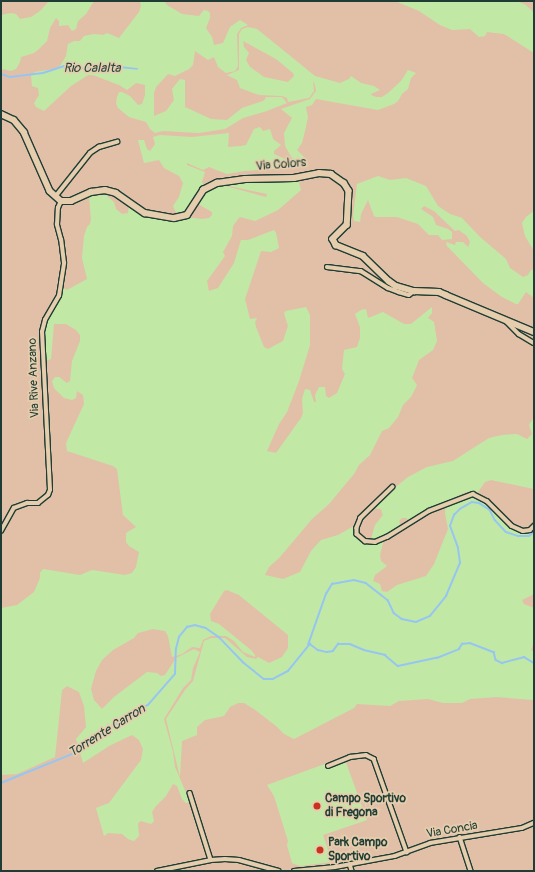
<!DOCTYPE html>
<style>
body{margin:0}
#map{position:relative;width:535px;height:872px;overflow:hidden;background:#e2c0a7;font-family:Pangolin,sans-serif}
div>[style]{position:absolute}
.green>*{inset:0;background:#c1e9a5}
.stream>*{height:1.5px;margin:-0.75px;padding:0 0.75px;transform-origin:0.75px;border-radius:0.75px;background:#97c5f2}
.roads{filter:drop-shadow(1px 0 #1f3d34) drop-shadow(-1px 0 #1f3d34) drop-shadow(0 1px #1f3d34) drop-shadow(0 -1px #1f3d34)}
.street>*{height:3.5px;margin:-1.75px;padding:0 1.75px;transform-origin:1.75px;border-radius:1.75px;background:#e5cdad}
.secondary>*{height:5.5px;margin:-2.75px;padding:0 2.75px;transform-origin:2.75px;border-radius:2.75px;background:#e5cdad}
.dots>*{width:11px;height:11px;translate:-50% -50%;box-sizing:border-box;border:2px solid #e5cdad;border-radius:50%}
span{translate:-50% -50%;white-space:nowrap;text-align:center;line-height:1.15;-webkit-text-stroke:3.5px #e5cdad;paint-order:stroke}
.street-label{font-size:12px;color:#1f3d34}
.poi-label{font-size:12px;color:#1f3d34;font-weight:700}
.left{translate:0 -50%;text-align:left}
.water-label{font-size:13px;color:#25443e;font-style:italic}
.frame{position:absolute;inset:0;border:2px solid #1f3d34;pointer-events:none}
</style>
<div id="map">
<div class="green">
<i style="clip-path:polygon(49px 1px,94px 1px,86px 14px,78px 21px,76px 29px,72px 31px,68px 25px,59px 26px,59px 21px,56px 18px,50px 28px,47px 41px,39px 49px,34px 53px,21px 57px,20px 62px,16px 69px,11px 71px,3px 69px,1px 72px,1px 15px,11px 13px,16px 14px,20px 19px,31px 17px,40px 11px)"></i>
<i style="clip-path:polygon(140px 1px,164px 1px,167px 5px,182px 14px,199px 16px,204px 10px,208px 11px,210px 13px,210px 18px,206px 28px,212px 37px,214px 45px,223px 43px,230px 27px,240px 20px,248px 25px,241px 28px,237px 34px,238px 66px,235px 71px,226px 73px,218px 67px,214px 57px,208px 60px,195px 51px,193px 65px,189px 69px,175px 76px,168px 74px,156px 87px,154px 93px,154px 116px,166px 111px,174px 100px,172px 89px,180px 79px,185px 80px,185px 107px,211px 119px,227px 120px,242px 108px,263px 101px,266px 98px,265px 97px,282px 97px,287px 103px,267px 111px,243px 118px,225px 129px,199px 133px,163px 131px,155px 133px,150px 129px,146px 122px,129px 117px,118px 108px,116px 103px,117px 97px,119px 92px,122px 92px,130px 96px,138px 105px,142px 104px,145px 95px,145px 85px,136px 83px,127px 90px,119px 85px,93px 75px,88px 75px,71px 86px,44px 111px,36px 107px,34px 103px,39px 95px,38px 88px,32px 86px,31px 76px,35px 72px,53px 69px,60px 66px,66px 56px,68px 44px,74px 41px,80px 41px,84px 36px,94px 34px,103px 35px,107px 33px,119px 38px,139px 12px,141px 6px)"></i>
<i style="clip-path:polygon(395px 1px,517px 1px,526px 5px,534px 13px,534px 53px,504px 34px,487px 32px,485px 36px,479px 37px,470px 29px,452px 30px,440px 25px,419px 11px)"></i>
<i style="clip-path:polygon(evenodd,248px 27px,257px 29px,315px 76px,340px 83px,349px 79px,351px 76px,361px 83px,374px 86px,380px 90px,371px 94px,371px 95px,376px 97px,382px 97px,388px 93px,401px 81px,408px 70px,416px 73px,411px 78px,408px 89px,402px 94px,398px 101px,394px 104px,378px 110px,316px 99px,312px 105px,306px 107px,308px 117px,306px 127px,302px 143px,297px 150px,305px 158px,301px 164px,292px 158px,285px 146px,284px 133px,292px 118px,281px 109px,310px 99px,316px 91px,315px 85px,313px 81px,314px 91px,309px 98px,288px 102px,287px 98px,282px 96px,259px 95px,240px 88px,237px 80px,227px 75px,239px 70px,239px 34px,242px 29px,248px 27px,243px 41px,276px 59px,293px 73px,294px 76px,288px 82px,264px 77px,250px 67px,246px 60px,249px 53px,244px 47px,243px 41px)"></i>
<i style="clip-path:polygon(260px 127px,263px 131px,270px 129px,273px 139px,281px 145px,274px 151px,274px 154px,285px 159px,288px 168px,244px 171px,227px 174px,209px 167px,203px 170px,187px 163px,187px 165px,205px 172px,202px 182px,204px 186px,187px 213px,181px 214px,175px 211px,173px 206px,179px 197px,183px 183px,179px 176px,164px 168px,159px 160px,144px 163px,138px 140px,144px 140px,147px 149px,150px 151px,155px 144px,153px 137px,160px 135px,192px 137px,229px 133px,228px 147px,241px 146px,246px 145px,254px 129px)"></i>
<i style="clip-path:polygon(378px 176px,390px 180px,406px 178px,426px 186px,438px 206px,450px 214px,462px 218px,480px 237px,506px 259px,510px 268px,523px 277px,528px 275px,531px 270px,534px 270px,534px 298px,526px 292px,518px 304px,516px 304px,502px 297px,483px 283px,447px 246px,446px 242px,455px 245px,456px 242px,463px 242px,468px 247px,470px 242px,467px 236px,459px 230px,455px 231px,434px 211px,424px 206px,421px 209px,433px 217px,436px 225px,448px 229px,452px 232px,452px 239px,442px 240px,438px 235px,429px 235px,418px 224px,397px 217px,376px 217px,374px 216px,368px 200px,361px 214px,360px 222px,354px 221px,353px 216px,357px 184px)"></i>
<i style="clip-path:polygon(298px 179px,301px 190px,278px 210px,255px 221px,240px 217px,238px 219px,233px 226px,232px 236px,223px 252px,225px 256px,207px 281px,209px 291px,218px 288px,234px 263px,241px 240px,248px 240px,274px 230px,276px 233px,279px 248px,271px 252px,261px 251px,245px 299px,250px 319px,257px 318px,255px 322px,256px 327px,264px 347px,268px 349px,283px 341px,288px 326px,284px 313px,286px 311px,306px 307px,310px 315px,310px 345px,299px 381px,287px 412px,279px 424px,267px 451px,276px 453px,301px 418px,303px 413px,302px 399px,305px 389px,310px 390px,314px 402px,316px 402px,315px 395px,319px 387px,325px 387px,326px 396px,329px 398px,337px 393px,345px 374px,342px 369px,344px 350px,357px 347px,360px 338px,360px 327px,355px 314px,361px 310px,366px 309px,368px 318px,383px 312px,404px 324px,411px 324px,432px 307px,432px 313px,428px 318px,434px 322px,437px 341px,433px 350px,419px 360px,412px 378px,417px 385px,411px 397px,403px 405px,398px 417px,389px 428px,382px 431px,370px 455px,359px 465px,354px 474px,329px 504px,312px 519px,280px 557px,269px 567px,265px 575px,283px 579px,300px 572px,311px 551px,321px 540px,338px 535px,354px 526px,365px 540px,371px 541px,384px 539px,380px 555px,381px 561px,387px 566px,375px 575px,373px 581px,380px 584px,382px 591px,387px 592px,397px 585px,426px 576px,434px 564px,448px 529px,445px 513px,446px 506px,464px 494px,472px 492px,478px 493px,492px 503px,512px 524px,526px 529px,534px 526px,534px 594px,522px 600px,524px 604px,534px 608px,534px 642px,531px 650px,534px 652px,534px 700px,496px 697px,470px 699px,462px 703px,443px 703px,428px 699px,399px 701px,390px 706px,357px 704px,354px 708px,294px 739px,284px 734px,276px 726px,254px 709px,244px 703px,238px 703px,230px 707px,224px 716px,205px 720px,197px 727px,197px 735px,182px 741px,180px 777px,166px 719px,185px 690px,193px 681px,204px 641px,211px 638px,225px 638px,247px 657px,256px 659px,258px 657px,269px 663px,282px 657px,288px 648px,288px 635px,239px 595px,227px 590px,224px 591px,210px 614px,211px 621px,219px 624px,251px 650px,255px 655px,255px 657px,243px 652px,234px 641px,226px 636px,211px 636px,203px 640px,200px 648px,192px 647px,182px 654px,172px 657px,168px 636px,165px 631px,153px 629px,138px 633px,134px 638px,113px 650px,102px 660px,96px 671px,91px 689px,94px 700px,102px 709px,114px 697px,147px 672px,157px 673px,161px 676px,165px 675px,176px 658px,194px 649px,200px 652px,193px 668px,191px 680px,183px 688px,164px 719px,173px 752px,175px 767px,190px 802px,186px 803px,182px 799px,177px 786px,173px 784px,166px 796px,156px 806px,152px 812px,154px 821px,151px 824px,141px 821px,138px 823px,139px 836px,134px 841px,128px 839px,122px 834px,108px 833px,104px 836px,96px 808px,109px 803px,141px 760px,143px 749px,139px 740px,132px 735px,109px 746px,83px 763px,76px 739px,86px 727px,84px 706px,79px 692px,67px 686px,62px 690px,55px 757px,17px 774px,1px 775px,1px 608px,17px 605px,34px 592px,40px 578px,40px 573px,43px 569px,80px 575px,92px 570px,125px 575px,132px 573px,136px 567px,139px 552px,129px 546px,126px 542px,126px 533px,136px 527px,123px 515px,117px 469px,113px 466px,67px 451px,66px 443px,84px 404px,83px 395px,77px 391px,76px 398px,72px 400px,64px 398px,54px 388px,52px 381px,55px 377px,59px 377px,67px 383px,70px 381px,72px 361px,80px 341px,80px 335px,76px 330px,66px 324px,54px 324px,51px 359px,46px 361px,45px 333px,47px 321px,59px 301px,62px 287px,67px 290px,87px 279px,82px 258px,84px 236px,87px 227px,90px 224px,91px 219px,89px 196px,106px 195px,114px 202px,116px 209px,122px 214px,128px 213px,129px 205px,138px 211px,202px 219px,209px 218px,212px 215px,212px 212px,198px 204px,203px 193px,209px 188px,222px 185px,266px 197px,267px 194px,229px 186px,228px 184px,247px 181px)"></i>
<i style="clip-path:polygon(534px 211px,534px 251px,525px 236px,522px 223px,526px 217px)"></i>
<i style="clip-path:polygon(534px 417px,534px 489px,491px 480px,485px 482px,478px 492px,471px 491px,464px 493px,425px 511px,410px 521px,406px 518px,402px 518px,399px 521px,401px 527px,388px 535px,371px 539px,375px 525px,383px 515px,382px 513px,381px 509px,370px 508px,408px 477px,427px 467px,453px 461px,489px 438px,502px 435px,517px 434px,527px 439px,532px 434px,529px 425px)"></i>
<i style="clip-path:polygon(344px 757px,367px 820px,323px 835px,332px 862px,300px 866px,292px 863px,287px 845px,288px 841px,274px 796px,267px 785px)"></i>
</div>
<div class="stream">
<i style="left:1px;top:74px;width:9px;rotate:18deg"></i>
<i style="left:10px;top:77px;width:33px;rotate:-7deg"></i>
<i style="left:43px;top:73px;width:22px;rotate:-18deg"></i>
<i style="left:64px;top:66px;width:20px;rotate:6deg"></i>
<i style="left:84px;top:68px;width:26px;rotate:-4deg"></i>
<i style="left:110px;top:66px;width:27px;rotate:6deg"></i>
<i style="left:308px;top:645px;width:54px;rotate:-70.6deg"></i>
<i style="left:326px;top:594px;width:12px;rotate:-59deg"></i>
<i style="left:332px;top:584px;width:22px;rotate:-10deg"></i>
<i style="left:354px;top:580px;width:12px;rotate:14deg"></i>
<i style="left:366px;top:583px;width:28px;rotate:38deg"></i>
<i style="left:388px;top:600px;width:14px;rotate:65deg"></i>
<i style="left:394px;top:613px;width:10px;rotate:37deg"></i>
<i style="left:402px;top:619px;width:14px;rotate:12deg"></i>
<i style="left:416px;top:622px;width:15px;rotate:-23deg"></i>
<i style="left:430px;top:616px;width:26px;rotate:-51deg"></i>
<i style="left:446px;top:596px;width:36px;rotate:-67deg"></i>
<i style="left:460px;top:563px;width:15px;rotate:-98deg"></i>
<i style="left:458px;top:548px;width:23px;rotate:-110deg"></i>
<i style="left:450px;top:526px;width:12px;rotate:-70deg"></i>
<i style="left:454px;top:515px;width:8px;rotate:-45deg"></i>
<i style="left:460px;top:509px;width:14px;rotate:-30deg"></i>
<i style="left:472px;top:502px;width:7px;rotate:8deg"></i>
<i style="left:479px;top:503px;width:13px;rotate:32deg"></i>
<i style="left:490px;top:510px;width:11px;rotate:63deg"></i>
<i style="left:495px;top:520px;width:16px;rotate:47deg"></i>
<i style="left:506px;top:532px;width:13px;rotate:18deg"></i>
<i style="left:518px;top:536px;width:11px"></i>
<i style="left:529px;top:536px;width:6px;rotate:-39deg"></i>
<i style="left:1px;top:783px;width:80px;rotate:-22.1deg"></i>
<i style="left:75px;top:753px;width:62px;rotate:-35.2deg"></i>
<i style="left:126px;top:717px;width:25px;rotate:-29deg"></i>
<i style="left:148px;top:705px;width:41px;rotate:-48.9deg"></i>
<i style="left:175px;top:674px;width:25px;rotate:-88deg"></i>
<i style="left:176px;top:649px;width:12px;rotate:-76deg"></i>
<i style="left:179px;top:637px;width:13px;rotate:-51deg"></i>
<i style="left:187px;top:627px;width:8px;rotate:-14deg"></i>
<i style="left:195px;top:625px;width:11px;rotate:15deg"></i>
<i style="left:206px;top:628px;width:16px;rotate:35deg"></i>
<i style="left:219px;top:637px;width:35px;rotate:46deg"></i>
<i style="left:243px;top:662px;width:27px;rotate:39deg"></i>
<i style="left:264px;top:679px;width:9px"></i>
<i style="left:273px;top:679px;width:17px;rotate:-28deg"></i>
<i style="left:288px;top:671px;width:35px;rotate:-51deg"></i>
<i style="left:310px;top:644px;width:10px;rotate:37deg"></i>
<i style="left:318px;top:650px;width:9px;rotate:13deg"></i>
<i style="left:327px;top:652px;width:6px;rotate:-9deg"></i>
<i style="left:333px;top:651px;width:9px;rotate:-54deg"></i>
<i style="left:338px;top:644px;width:12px"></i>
<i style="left:350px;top:644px;width:15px;rotate:23deg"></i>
<i style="left:364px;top:650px;width:22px;rotate:13deg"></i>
<i style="left:385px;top:655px;width:17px;rotate:40deg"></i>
<i style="left:398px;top:666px;width:40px;rotate:-12deg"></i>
<i style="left:437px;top:658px;width:24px;rotate:-22deg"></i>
<i style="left:459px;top:649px;width:6px;rotate:-59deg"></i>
<i style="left:462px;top:644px;width:8px;rotate:-7deg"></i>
<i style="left:470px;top:643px;width:26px;rotate:21deg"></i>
<i style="left:494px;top:652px;width:8px;rotate:76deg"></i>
<i style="left:496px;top:660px;width:7px;rotate:27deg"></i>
<i style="left:502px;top:663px;width:23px;rotate:-15deg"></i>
<i style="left:524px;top:657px;width:12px;rotate:31deg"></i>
</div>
<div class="roads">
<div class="street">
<i style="left:55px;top:197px;width:56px;rotate:-51.5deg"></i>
<i style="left:90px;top:153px;width:11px;rotate:-34deg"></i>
<i style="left:99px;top:147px;width:19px;rotate:-16deg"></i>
<i style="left:327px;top:267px;width:34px;rotate:7deg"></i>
<i style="left:361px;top:271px;width:32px;rotate:32deg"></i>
<i style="left:388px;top:288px;width:12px;rotate:20deg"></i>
<i style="left:399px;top:292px;width:10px;rotate:17deg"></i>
<i style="left:409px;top:295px;width:6px;rotate:-39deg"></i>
<i style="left:507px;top:322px;width:17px;rotate:45deg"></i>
<i style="left:519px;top:334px;width:17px;rotate:31deg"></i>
<i style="left:393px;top:487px;width:45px;rotate:135.9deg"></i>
<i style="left:361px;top:518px;width:11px;rotate:112deg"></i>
<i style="left:357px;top:528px;width:6px;rotate:90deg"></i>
<i style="left:357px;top:534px;width:11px;rotate:41deg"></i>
<i style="left:365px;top:541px;width:10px;rotate:6deg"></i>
<i style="left:375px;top:542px;width:13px;rotate:-23deg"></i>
<i style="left:387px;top:537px;width:49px;rotate:-31.8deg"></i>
<i style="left:429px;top:511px;width:47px;rotate:-21.1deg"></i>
<i style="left:473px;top:494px;width:16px;rotate:27deg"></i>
<i style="left:487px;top:501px;width:35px;rotate:45deg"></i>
<i style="left:512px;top:526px;width:12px;rotate:24deg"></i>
<i style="left:523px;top:531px;width:7px;rotate:-8deg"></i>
<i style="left:530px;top:530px;width:6px;rotate:-45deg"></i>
<i style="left:1px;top:531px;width:26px;rotate:-61deg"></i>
<i style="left:14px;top:508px;width:14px;rotate:-21deg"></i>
<i style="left:27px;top:503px;width:11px"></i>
<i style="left:38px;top:503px;width:13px;rotate:-39deg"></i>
<i style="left:48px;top:495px;width:5px;rotate:-68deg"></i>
<i style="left:50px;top:490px;width:158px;rotate:-92.9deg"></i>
<i style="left:42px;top:332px;width:12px;rotate:-76deg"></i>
<i style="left:45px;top:320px;width:28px;rotate:-60deg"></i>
<i style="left:59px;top:296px;width:13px;rotate:-81deg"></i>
<i style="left:61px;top:283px;width:20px;rotate:-81deg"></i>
<i style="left:64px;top:263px;width:23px;rotate:-97deg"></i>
<i style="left:61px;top:240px;width:16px;rotate:-105deg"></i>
<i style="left:57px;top:225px;width:17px;rotate:-87deg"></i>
<i style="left:58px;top:208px;width:8px;rotate:-67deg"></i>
<i style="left:328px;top:766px;width:24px;rotate:-22deg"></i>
<i style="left:350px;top:757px;width:16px;rotate:-7deg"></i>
<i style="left:366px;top:755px;width:9px;rotate:27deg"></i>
<i style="left:374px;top:759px;width:99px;rotate:70.5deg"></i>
<i style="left:190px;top:793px;width:70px;rotate:72.6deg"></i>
<i style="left:460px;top:837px;width:36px;rotate:72deg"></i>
<i style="left:350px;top:864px;width:7px;rotate:74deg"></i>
<i style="left:157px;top:871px;width:55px;rotate:-11.5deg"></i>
<i style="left:211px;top:860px;width:14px;rotate:-4deg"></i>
<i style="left:225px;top:859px;width:14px;rotate:4deg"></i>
<i style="left:239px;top:860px;width:41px;rotate:15.4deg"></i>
<i style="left:294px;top:871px;width:41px;rotate:-5.6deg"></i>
<i style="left:335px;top:867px;width:61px;rotate:-10.4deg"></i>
<i style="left:395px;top:856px;width:37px;rotate:-20deg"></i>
<i style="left:430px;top:843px;width:93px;rotate:-9.3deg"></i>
<i style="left:522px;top:828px;width:13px;rotate:-23deg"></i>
</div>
<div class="secondary">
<i style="left:1px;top:114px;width:14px;rotate:25deg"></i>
<i style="left:14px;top:120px;width:16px;rotate:50deg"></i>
<i style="left:24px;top:132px;width:64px;rotate:66.2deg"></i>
<i style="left:50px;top:191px;width:15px;rotate:42deg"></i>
<i style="left:61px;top:201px;width:10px"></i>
<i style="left:71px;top:201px;width:22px;rotate:-24deg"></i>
<i style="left:91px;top:192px;width:14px;rotate:-8deg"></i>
<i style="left:105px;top:190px;width:11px;rotate:15deg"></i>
<i style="left:116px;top:193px;width:35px;rotate:35deg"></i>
<i style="left:145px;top:213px;width:29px;rotate:10deg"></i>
<i style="left:174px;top:218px;width:13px;rotate:-13deg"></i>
<i style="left:187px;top:215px;width:30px;rotate:-57deg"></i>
<i style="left:203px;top:190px;width:16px;rotate:-27deg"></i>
<i style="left:217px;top:183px;width:28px;rotate:-8deg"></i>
<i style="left:245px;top:179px;width:49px;rotate:-1.2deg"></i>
<i style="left:294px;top:178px;width:25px;rotate:-11deg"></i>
<i style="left:319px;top:173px;width:12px;rotate:5deg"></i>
<i style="left:331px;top:174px;width:16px;rotate:35deg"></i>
<i style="left:344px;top:183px;width:9px;rotate:58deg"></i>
<i style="left:349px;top:191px;width:34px;rotate:93deg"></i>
<i style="left:347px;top:225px;width:20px;rotate:135deg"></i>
<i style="left:333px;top:239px;width:7px;rotate:63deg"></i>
<i style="left:336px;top:245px;width:29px;rotate:22deg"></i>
<i style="left:363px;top:256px;width:36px;rotate:44deg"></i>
<i style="left:389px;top:281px;width:9px;rotate:36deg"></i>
<i style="left:396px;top:286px;width:19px;rotate:16deg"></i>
<i style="left:414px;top:291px;width:25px;rotate:2deg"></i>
<i style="left:439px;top:292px;width:8px;rotate:23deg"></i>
<i style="left:446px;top:295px;width:95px;rotate:22.8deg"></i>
</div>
</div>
<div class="dots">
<i style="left:317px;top:806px;background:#c8321e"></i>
<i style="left:320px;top:850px;background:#c8321e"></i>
</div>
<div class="street-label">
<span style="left:281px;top:165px;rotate:-5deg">Via Colors</span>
<span style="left:34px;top:378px;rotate:-92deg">Via Rive Anzano</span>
<span style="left:452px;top:830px;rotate:-10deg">Via Concia</span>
</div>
<div class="poi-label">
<span class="left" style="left:325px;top:806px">Campo Sportivo<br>di Fregona</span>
<span class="left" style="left:328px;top:850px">Park Campo<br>Sportivo</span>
</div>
<div class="water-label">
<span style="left:92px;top:68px">Rio Calalta</span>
<span style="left:107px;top:731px;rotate:-32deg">Torrente Carron</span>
</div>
<div class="frame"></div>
</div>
